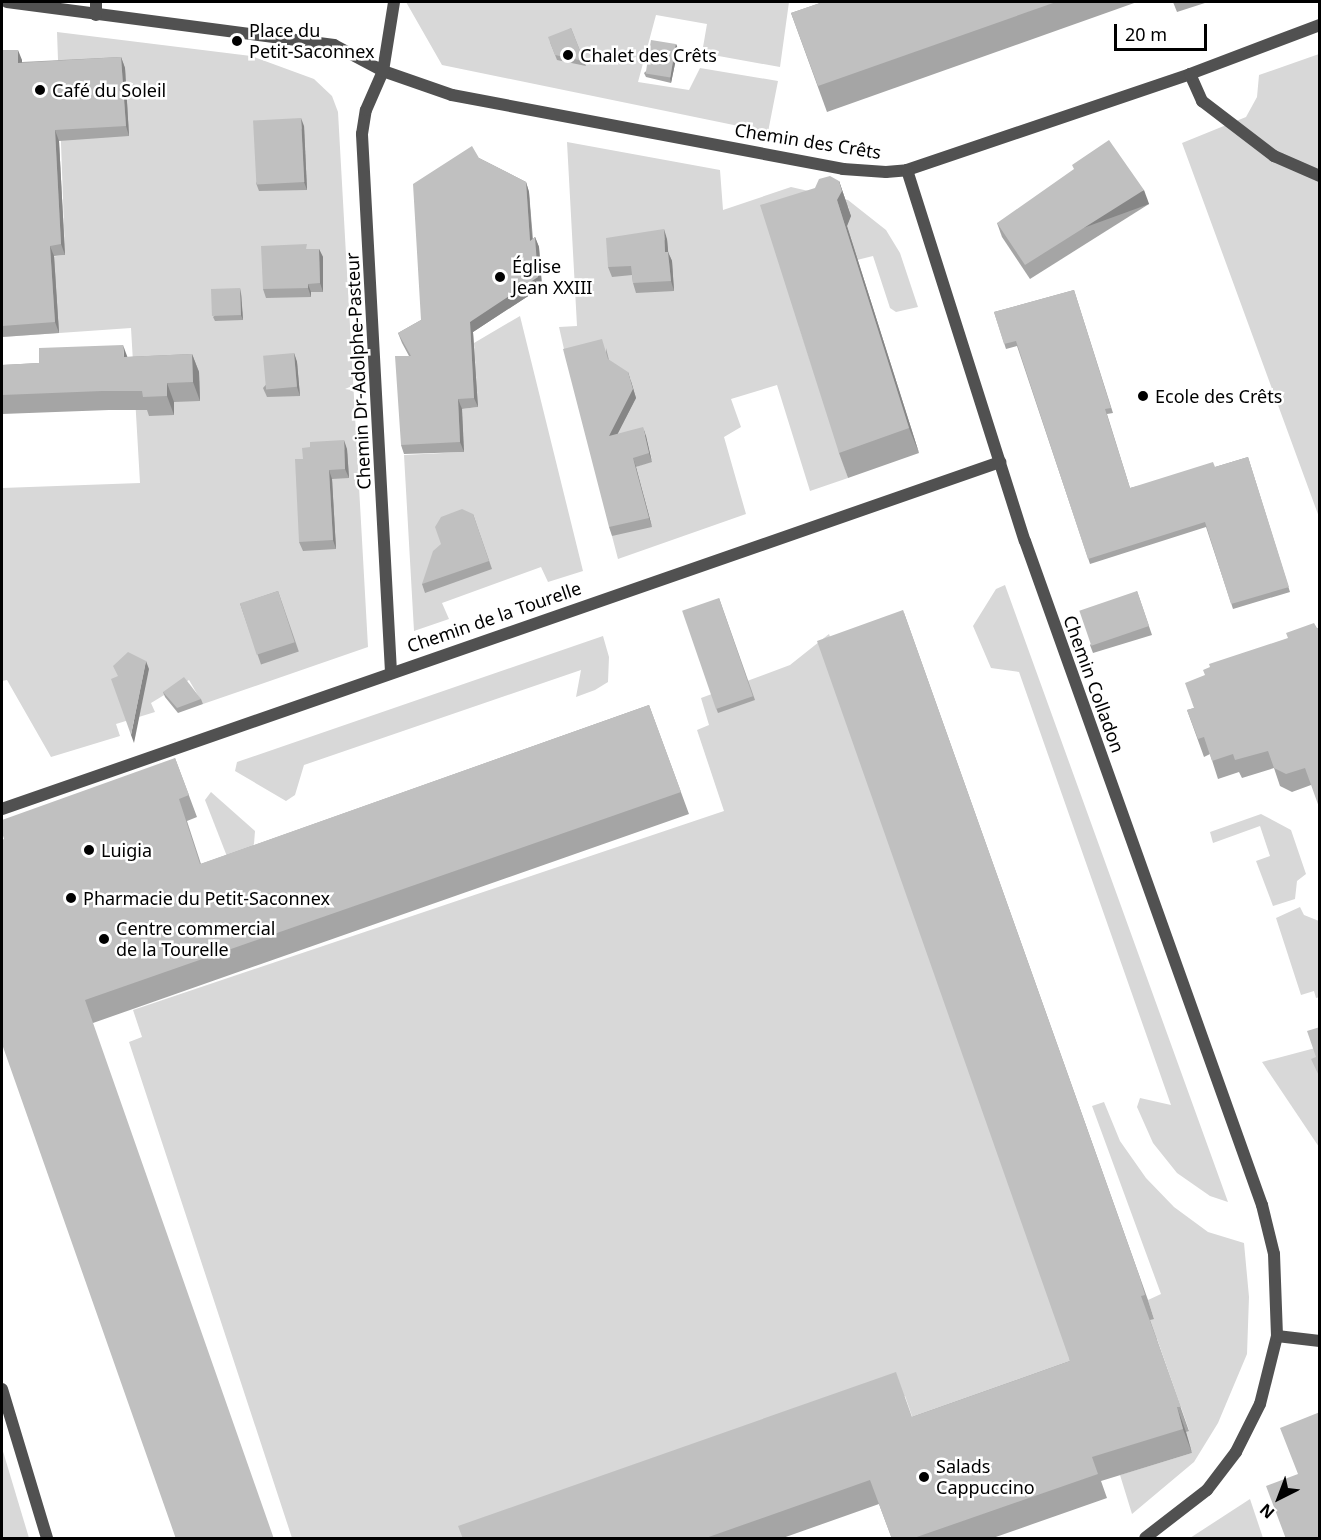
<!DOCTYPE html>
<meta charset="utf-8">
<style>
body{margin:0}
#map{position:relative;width:1321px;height:1540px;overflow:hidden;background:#fff;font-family:"Noto Sans",sans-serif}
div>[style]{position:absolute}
.green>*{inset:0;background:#d8d8d8}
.service>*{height:12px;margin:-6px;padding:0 6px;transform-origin:6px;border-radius:6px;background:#515151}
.minor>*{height:12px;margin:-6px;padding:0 6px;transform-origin:6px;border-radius:6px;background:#515151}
.wall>*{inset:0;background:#a5a5a5;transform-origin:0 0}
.shaded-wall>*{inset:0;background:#868686;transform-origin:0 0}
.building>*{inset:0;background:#c0c0c0;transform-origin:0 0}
.dots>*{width:16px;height:16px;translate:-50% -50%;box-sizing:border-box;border:3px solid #fff;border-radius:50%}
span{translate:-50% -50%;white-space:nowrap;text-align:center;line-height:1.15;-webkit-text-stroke:5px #fff;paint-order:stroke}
.poi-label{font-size:18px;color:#000}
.left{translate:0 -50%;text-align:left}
.street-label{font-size:18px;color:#000}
.frame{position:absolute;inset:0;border:3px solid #000;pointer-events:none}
.north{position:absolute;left:1249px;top:1468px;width:60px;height:60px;-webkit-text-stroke:4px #fff;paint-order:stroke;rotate:222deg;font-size:16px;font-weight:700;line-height:24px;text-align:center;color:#000}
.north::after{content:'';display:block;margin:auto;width:21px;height:27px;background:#000;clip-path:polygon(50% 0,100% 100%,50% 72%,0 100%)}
.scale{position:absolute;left:1114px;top:24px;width:93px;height:27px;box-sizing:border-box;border:3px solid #000;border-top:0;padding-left:8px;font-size:18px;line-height:21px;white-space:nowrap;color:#000;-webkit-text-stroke:4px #fff;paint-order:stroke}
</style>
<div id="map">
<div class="green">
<i style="clip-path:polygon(406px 2px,789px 2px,780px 67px,702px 53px,707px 24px,656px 15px,638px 82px,689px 90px,700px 68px,778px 81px,768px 132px,442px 65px)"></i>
<i style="clip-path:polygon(57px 32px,251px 56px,314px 79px,332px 96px,338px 112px,368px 647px,203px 704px,189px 680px,151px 703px,155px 712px,116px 724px,120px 736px,51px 757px,7px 680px,2px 681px,2px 488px,140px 483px,131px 328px,2px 337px,2px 263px,65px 255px)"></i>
<i style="clip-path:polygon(1319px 54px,1319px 517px,1182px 143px,1246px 117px,1257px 97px,1259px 75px)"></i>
<i style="clip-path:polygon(567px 142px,720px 170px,723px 210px,791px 187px,848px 200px,886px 230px,900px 253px,918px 307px,896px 312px,890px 308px,873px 256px,857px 260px,847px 226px,851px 216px,848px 206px,839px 201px,799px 326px,848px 478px,810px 491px,777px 385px,731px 399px,741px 427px,724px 437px,746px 514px,618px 559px,612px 536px,644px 497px,636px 467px,652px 461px,646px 436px,613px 441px,566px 358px,559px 327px,577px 326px)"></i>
<i style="clip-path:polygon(520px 316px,583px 571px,548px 582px,541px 567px,442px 603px,449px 619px,414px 631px,404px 455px,464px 452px,462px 409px,478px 407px,474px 343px)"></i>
<i style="clip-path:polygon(1005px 585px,1228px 1202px,1210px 1196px,1177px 1173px,1153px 1143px,1137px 1107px,1140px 1098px,1171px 1105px,1019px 672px,991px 668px,973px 626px,996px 589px)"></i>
<i style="clip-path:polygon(829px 634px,950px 976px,1154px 1319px,1148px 1300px,1161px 1294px,1092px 1106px,1104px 1102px,1120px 1141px,1146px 1178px,1174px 1207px,1208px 1232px,1244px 1243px,1249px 1297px,1247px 1354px,1218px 1423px,1194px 1462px,1132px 1514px,1120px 1475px,1192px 1453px,1186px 1432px,1189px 1430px,1157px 1339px,921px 1442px,905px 1396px,501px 1538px,292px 1538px,129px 1042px,142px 1037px,133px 1010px,724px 811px,697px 730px,709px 725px,701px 698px,790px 665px)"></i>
<i style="clip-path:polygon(603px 636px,609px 657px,608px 682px,595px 690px,576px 697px,581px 670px,304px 765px,295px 795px,286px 801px,235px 771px,237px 762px)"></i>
<i style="clip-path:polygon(211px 792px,255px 831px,254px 844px,247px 853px,228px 859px,205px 800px)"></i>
<i style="clip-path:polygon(1261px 814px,1291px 830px,1306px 874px,1297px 881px,1295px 899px,1273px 906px,1256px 861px,1270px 856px,1260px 826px,1213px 843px,1210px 832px)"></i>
<i style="clip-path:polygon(1300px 907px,1304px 915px,1319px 921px,1320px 997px,1316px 998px,1314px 991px,1301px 995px,1276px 918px)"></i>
<i style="clip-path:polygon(1319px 1047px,1319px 1147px,1262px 1062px)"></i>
<i style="clip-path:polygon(2px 1448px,29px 1538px,2px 1538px)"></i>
<i style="clip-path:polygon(1250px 1499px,1263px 1538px,1190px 1538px)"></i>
</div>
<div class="service">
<i style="left:1190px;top:74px;width:30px;rotate:66deg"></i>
<i style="left:1202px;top:101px;width:91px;rotate:37.4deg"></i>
<i style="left:1274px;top:156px;width:50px;rotate:23.5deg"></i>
</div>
<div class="minor">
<i style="left:7px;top:2px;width:330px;rotate:7.5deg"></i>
<i style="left:334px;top:45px;width:55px;rotate:28deg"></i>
<i style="left:383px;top:71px;width:73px;rotate:19.2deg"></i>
<i style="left:452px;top:95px;width:398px;rotate:10.7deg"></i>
<i style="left:843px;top:169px;width:43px;rotate:4deg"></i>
<i style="left:886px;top:172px;width:21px;rotate:-5deg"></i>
<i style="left:907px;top:170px;width:299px;rotate:-18.7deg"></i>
<i style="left:1190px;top:74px;width:139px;rotate:-20.7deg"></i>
<i style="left:96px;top:2px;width:13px;rotate:90deg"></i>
<i style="left:907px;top:170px;width:389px;rotate:72.4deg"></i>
<i style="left:1025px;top:541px;width:705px;rotate:70.36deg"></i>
<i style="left:1262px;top:1205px;width:50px;rotate:76.2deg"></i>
<i style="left:1274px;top:1254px;width:82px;rotate:87.9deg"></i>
<i style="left:1277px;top:1336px;width:70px;rotate:104deg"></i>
<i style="left:1260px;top:1404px;width:54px;rotate:116.6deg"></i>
<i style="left:1236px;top:1452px;width:48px;rotate:127.3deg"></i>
<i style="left:1207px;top:1490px;width:78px;rotate:142.3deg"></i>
<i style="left:391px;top:672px;width:539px;rotate:-93.09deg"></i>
<i style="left:362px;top:134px;width:24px;rotate:-81deg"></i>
<i style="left:366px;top:110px;width:43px;rotate:-66.4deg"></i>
<i style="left:383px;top:71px;width:70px;rotate:-80.9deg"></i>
<i style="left:2px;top:809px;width:1057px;rotate:-19.17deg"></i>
<i style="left:1277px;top:1336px;width:43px;rotate:6.6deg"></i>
<i style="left:2px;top:1389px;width:156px;rotate:73.2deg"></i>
</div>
<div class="wall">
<i style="clip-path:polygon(823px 2px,1137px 2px,827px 112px,791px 13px)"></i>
<i style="clip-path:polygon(1173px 2px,1208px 2px,1177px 12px)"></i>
<i style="clip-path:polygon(571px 28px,586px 66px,557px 60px,550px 42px)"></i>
<i style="clip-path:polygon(676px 44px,678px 49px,671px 83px,646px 77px,644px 73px)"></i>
<i style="clip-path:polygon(2px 50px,22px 60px,22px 62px,121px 57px,125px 68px,129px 136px,59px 141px,65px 255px,54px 256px,59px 333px,2px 337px)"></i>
<i style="clip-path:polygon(304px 126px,307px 190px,259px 191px,256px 183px)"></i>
<i style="clip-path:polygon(479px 158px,526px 182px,529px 192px,533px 239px,535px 237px,539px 247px,542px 287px,473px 332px,478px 407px,462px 409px,464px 452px,404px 454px,401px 445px,409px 356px,402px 343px,398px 333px,421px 320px)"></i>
<i style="clip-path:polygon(839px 181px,851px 216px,847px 226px,919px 453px,848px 478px,839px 453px,815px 188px)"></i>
<i style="clip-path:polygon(1149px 204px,1030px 279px,1002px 237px,997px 223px)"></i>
<i style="clip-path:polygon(667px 239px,668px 252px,672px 261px,674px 291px,636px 293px,633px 283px,632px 275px,612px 277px,608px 267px)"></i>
<i style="clip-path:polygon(308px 249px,319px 249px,323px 257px,323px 292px,311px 292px,311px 297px,266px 298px,263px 289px)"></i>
<i style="clip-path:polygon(1074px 290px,1113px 413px,1107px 414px,1130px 488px,1215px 467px,1248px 457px,1290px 592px,1233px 609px,1206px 527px,1090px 564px,1017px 346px,1006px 349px,994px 312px)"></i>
<i style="clip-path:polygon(241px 293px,243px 320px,215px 321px,213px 317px)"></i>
<i style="clip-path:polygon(606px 348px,609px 360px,631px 381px,636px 398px,617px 434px,646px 436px,652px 462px,636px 467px,652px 527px,612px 536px,609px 527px)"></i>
<i style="clip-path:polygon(294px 353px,297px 362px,300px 396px,267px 397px,263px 388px)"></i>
<i style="clip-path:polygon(192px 354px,199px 372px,200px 401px,174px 402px,174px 415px,149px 416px,147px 410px,109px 410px,2px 414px,2px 365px,39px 363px,127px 357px)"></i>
<i style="clip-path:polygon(347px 449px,349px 478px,332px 479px,336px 549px,303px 551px,299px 542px,303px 459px)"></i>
<i style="clip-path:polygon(473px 514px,492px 569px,425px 593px,422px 584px)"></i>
<i style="left:278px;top:591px;width:64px;height:40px;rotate:71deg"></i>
<i style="clip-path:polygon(1137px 591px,1152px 635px,1093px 653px,1090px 645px)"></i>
<i style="clip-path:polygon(719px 598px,755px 700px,718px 713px,716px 708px)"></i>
<i style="clip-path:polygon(903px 610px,1148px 1300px,1154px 1319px,1150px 1320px,1189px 1431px,1186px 1432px,1192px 1453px,1101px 1481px,1107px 1498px,990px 1539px,892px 1539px,879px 1504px,780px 1539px,463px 1539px,912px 1417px,1070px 1361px)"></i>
<i style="clip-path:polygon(1317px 628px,1311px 785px,1292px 792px,1280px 786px,1274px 768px,1242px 778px,1239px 772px,1218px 779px,1210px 754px,1204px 757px,1187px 710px,1194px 708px,1205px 676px)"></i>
<i style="clip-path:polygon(163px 692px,201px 699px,203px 704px,178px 713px,165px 697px)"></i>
<i style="clip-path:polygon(649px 705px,689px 814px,93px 1023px,2px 1044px,175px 758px,197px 817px,187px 821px,201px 864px)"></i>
</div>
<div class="shaded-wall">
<i style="clip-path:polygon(676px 44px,678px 49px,671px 83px,670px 78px)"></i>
<i style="clip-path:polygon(18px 50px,22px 60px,22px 73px,18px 63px)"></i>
<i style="clip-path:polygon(121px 57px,125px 68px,129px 136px,126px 126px)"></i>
<i style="clip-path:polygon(301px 118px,304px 126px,307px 190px,304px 182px)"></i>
<i style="clip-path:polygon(55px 130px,59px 141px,65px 255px,61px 244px)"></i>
<i style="clip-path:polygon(839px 181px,851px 216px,847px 226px,919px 453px,909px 428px,837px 200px)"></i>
<i style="clip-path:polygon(526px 182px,529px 192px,533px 251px,530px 241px)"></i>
<i style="left:1144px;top:190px;width:15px;height:141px;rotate:70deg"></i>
<i style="clip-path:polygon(664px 229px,667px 239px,669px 261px,665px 252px)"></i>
<i style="clip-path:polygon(535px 237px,539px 247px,542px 287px,473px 332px,478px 407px,474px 398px,470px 322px)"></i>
<i style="clip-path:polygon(50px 246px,54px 256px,59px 333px,55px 322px)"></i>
<i style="clip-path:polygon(319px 249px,323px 257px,323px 292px,320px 283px)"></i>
<i style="clip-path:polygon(668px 252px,672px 261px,674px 291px,671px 281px)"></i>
<i style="clip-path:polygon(308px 284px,311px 292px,311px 297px,308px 288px)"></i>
<i style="clip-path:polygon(240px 288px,241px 293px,243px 320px,241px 315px)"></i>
<i style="clip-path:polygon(123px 345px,130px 364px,124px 357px)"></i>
<i style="clip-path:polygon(294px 353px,297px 362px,300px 396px,297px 387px)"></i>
<i style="clip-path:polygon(192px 354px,199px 372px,200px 401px,193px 382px)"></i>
<i style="clip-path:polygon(628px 372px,636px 398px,612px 445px,609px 436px)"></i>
<i style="clip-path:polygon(167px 383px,174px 402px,174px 415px,167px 396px)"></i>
<i style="clip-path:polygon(458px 399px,462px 409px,464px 452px,460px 442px)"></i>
<i style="clip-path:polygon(643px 427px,646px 436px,652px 462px,649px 453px)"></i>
<i style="clip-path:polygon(344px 440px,347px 449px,349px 478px,345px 469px)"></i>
<i style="clip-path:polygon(633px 458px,636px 467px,652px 527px,649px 518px)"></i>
<i style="clip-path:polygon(329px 470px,332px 479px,336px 549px,333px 540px)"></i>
<i style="clip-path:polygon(146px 661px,149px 669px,134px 743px,131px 735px)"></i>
<i style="clip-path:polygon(1177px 1407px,1186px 1432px,1192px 1453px,1183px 1429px)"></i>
</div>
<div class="building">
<i style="clip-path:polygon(823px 2px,1056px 2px,818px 86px,791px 13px)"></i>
<i style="clip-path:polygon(571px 28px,584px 61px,555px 55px,548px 37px)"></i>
<i style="left:651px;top:40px;width:25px;height:34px;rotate:9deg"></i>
<i style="clip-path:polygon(2px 50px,18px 50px,18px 63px,121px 57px,126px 126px,55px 130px,61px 244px,50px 246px,55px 322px,2px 326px)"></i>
<i style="left:301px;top:118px;width:64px;height:48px;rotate:87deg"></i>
<i style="clip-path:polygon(1109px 140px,1144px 190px,1025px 265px,997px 223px,1074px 169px,1072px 165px)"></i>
<i style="clip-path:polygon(472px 146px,479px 158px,526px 182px,530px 241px,535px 237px,538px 277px,470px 322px,474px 398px,458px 399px,460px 442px,401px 445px,395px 356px,411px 356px,398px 333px,421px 320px,413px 184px)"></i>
<i style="clip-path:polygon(830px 176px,839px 181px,842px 191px,837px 200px,909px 428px,839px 453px,760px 205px,815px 188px,819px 179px)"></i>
<i style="clip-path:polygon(664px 229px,665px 252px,668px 252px,671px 281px,633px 283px,631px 266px,608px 267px,606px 238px)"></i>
<i style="clip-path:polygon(307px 244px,306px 249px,319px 249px,320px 283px,308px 284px,308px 288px,263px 289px,261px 246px)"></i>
<i style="left:240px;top:288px;width:27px;height:29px;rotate:88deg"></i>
<i style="clip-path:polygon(1074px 290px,1111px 408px,1105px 409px,1130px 488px,1213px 462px,1215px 467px,1248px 457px,1289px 587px,1231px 604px,1205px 522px,1088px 559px,1016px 341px,1004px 344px,994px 312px)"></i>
<i style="clip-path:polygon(602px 339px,608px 359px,628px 372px,633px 389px,609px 436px,643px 427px,649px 453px,633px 458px,649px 518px,609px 527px,563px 349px)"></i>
<i style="clip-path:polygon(123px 345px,124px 357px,192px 354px,193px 382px,167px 383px,167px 396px,143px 397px,142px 391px,102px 391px,2px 395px,2px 365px,39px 363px,39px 348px)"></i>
<i style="left:294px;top:353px;width:34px;height:31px;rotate:85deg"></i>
<i style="clip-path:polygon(344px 440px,345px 469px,329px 470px,333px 540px,299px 542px,295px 459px,303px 459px,302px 448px,310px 447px,310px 442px)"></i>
<i style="clip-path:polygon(462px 509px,473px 514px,489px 561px,422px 584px,433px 551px,441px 544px,435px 527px,441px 517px)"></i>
<i style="left:278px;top:591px;width:54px;height:40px;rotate:72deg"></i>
<i style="left:1137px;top:591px;width:37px;height:61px;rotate:71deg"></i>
<i style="left:719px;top:598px;width:104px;height:39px;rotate:71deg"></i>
<i style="clip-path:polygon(903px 610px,1139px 1275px,1145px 1295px,1141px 1296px,1181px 1407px,1177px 1407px,1183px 1429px,1092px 1457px,1098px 1474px,911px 1539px,892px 1539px,870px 1480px,703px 1539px,463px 1539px,458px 1526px,896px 1372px,912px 1417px,1070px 1361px,817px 641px)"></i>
<i style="clip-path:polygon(1314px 623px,1317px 628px,1320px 628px,1320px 810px,1305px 768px,1286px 774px,1274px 768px,1268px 751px,1235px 760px,1233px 754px,1212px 761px,1204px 737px,1198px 739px,1187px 710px,1194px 708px,1185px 683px,1205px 675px,1203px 670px,1210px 667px,1209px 664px,1288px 638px,1286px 633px)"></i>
<i style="clip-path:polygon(128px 652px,146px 661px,131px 735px,111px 679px,118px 676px,113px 666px)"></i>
<i style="clip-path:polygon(184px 677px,201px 699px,177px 708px,163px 692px)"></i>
<i style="clip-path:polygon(649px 705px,681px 792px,85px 1000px,274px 1539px,176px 1539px,2px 1044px,2px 840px,4px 839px,2px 832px,2px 820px,175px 758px,189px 795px,179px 799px,200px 864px)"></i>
<i style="clip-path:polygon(1320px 1027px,1320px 1078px,1311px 1059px,1316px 1057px,1307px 1031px)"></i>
<i style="clip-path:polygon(1320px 1412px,1320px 1539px,1286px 1539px,1266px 1486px,1298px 1474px,1280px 1428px)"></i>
</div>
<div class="dots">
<i style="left:237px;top:41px;background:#000"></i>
<i style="left:568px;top:55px;background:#000"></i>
<i style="left:40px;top:90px;background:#000"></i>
<i style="left:500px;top:277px;background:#000"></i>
<i style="left:1143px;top:396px;background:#000"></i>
<i style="left:89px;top:850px;background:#000"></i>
<i style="left:71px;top:898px;background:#000"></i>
<i style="left:104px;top:939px;background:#000"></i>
<i style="left:924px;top:1477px;background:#000"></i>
</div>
<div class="poi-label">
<span class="left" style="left:249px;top:41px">Place du<br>Petit-Saconnex</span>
<span class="left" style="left:580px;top:55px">Chalet des Crêts</span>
<span class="left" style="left:52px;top:90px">Café du Soleil</span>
<span class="left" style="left:512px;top:277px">Église<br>Jean XXIII</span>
<span class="left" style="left:1155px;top:396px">Ecole des Crêts</span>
<span class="left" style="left:101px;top:850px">Luigia</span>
<span class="left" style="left:83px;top:898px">Pharmacie du Petit-Saconnex</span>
<span class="left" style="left:116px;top:939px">Centre commercial<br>de la Tourelle</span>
<span class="left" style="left:936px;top:1477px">Salads<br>Cappuccino</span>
</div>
<div class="street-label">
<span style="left:808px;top:141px;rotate:9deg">Chemin des Crêts</span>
<span style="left:358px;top:371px;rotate:-93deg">Chemin Dr-Adolphe-Pasteur</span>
<span style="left:494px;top:617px;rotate:-19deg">Chemin de la Tourelle</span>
<span style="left:1094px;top:684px;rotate:70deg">Chemin Colladon</span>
</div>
<div class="frame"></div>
<div class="north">N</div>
<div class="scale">20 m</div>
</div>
